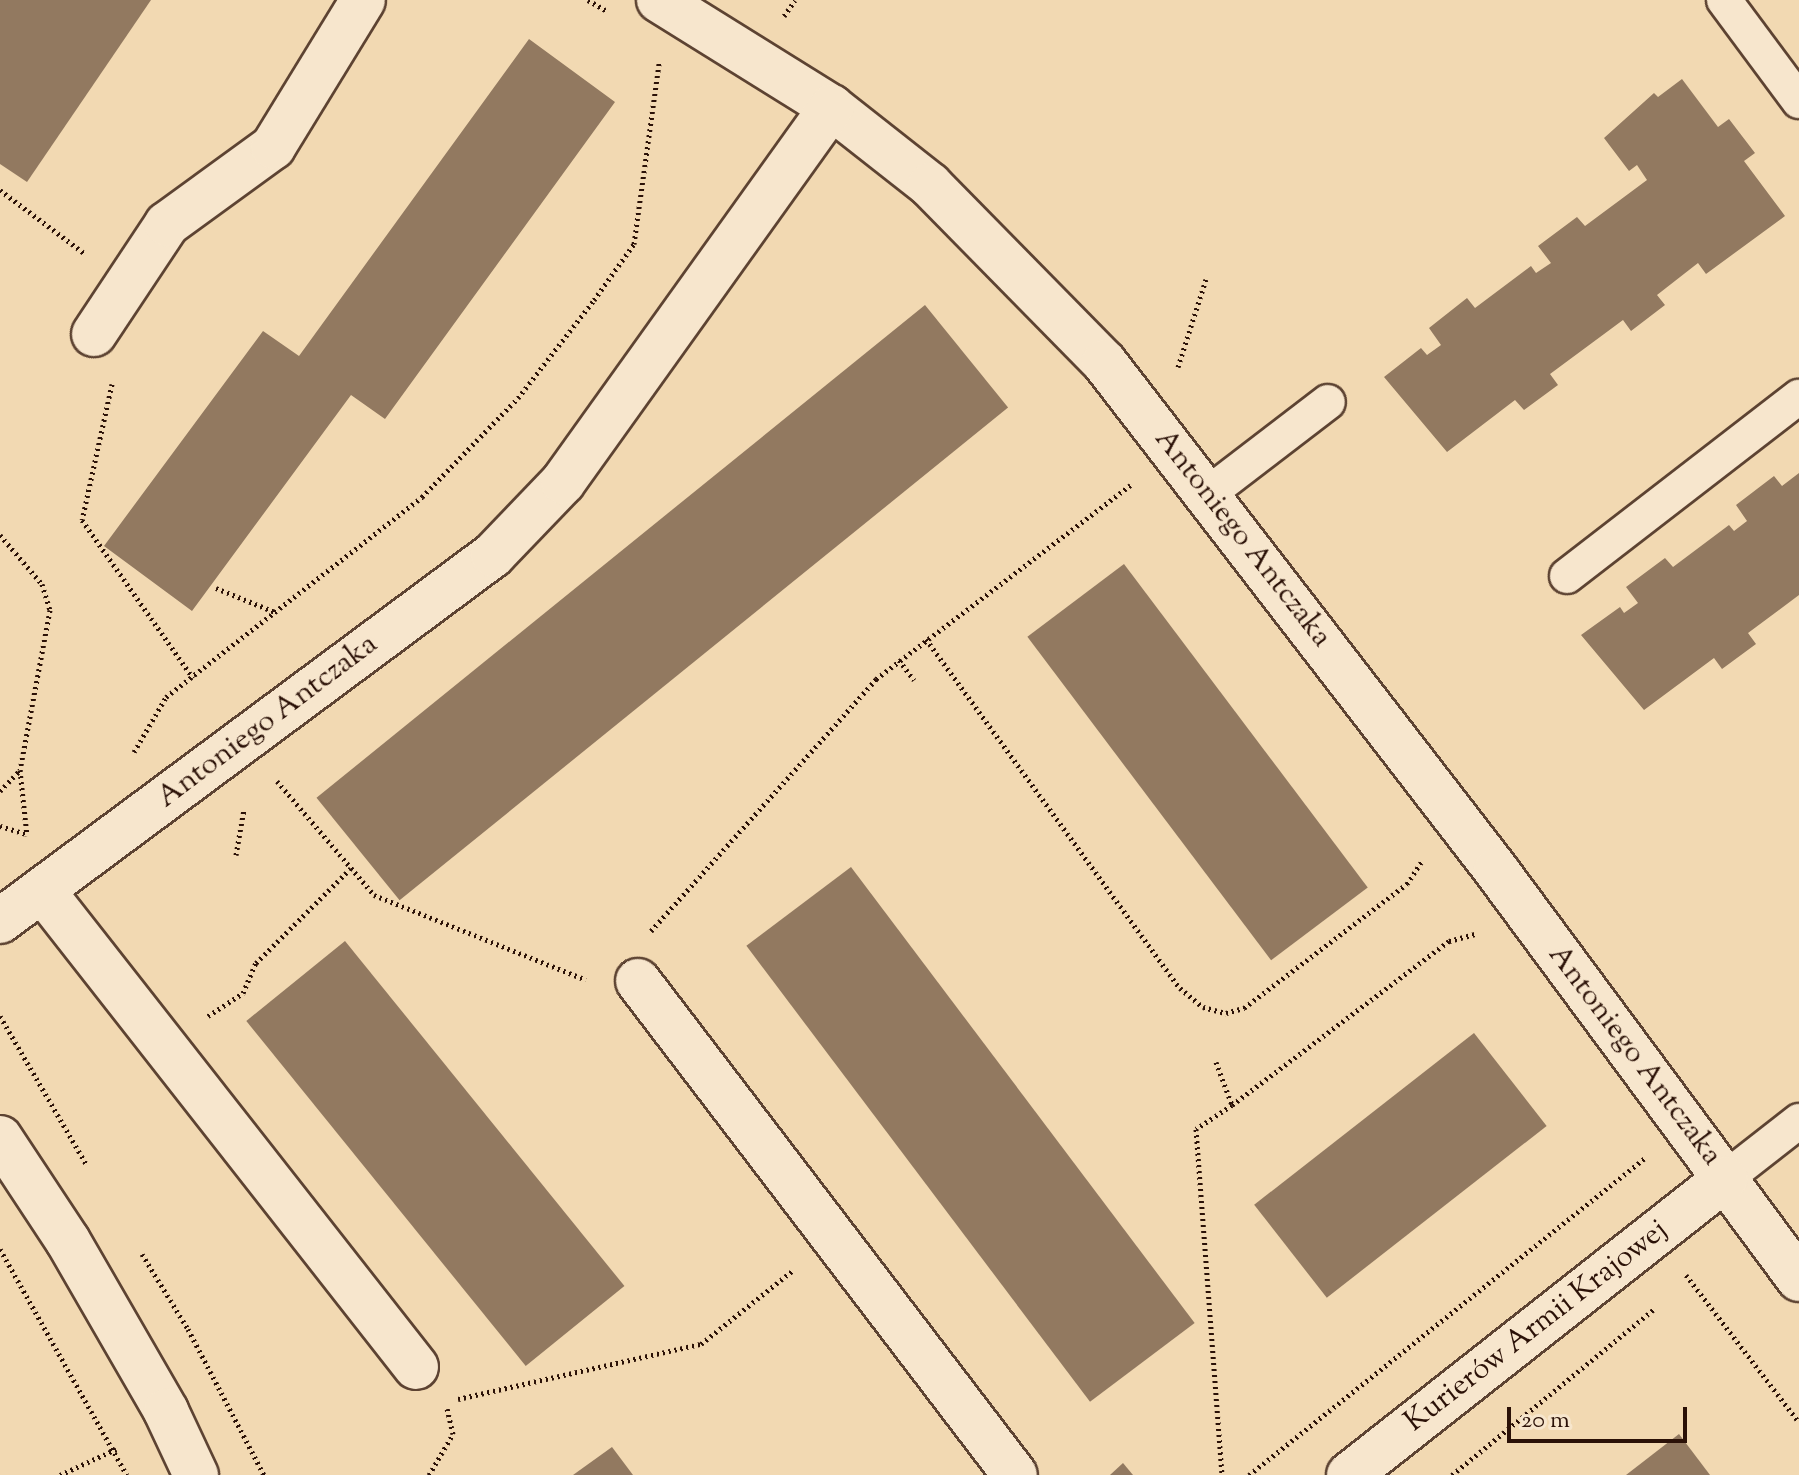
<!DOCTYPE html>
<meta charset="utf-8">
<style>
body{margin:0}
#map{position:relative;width:1799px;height:1475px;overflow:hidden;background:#f2d9b2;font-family:"Sorts Mill Goudy",serif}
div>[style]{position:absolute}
.building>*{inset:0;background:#927960;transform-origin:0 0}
.path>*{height:5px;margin-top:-2.5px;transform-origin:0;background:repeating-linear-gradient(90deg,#2b1107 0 2px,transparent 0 6px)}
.roads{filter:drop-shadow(2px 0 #5d4332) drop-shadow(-2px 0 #5d4332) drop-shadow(0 2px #5d4332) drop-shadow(0 -2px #5d4332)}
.service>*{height:34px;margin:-17px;padding:0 17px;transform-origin:17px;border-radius:17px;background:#f7e6cd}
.minor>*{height:44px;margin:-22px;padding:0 22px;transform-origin:22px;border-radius:22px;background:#f7e6cd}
span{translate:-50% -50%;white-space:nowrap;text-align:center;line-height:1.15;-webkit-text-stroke:6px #f7e6cd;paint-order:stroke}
.street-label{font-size:30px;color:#2b1107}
.scale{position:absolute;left:1507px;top:1407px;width:180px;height:36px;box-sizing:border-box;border:4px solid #2b1107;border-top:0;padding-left:10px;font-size:24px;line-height:28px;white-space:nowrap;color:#2b1107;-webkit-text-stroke:6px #f7e6cd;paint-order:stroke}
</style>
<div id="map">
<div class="building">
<i style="clip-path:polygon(0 0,151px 0,27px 182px,0 164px)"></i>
<i style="clip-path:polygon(529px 39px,615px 102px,385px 419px,351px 395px,192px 611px,104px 546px,263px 331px,299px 356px)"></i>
<i style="clip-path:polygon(1682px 79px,1718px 127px,1729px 119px,1755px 153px,1744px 161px,1785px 216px,1706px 274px,1698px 263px,1657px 295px,1665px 305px,1631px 331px,1623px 320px,1550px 374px,1558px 385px,1524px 410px,1515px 400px,1447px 452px,1384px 377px,1421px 348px,1427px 355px,1441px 345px,1429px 328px,1467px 298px,1475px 308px,1531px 266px,1536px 273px,1551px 263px,1538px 246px,1577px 217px,1585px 226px,1647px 180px,1637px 165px,1629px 171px,1604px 138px,1654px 93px,1658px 97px)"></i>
<i style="left:925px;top:305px;width:132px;height:783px;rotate:51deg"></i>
<i style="clip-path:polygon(1799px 473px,1799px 595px,1748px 633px,1756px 644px,1722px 669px,1714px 658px,1644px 710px,1581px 635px,1620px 607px,1624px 613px,1638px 603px,1626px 587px,1665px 558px,1673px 567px,1729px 525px,1734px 531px,1747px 521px,1736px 505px,1774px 476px,1782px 486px)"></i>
<i style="left:1124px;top:564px;width:405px;height:121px;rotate:53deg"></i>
<i style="left:851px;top:867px;width:571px;height:131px;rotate:53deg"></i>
<i style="left:345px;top:941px;width:444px;height:127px;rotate:51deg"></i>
<i style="left:1474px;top:1033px;width:118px;height:279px;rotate:52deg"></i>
<i style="clip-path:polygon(1679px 1434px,1710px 1475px,1626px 1475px)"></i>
<i style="clip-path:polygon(612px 1447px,633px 1475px,573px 1475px)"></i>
<i style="clip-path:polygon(1123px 1463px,1133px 1475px,1110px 1475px)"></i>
</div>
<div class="path">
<i style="left:588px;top:0;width:22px;rotate:30deg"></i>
<i style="left:784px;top:16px;width:19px;rotate:-55deg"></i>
<i style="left:0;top:190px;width:105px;rotate:36.9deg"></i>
<i style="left:1178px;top:367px;width:92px;rotate:-72.3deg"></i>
<i style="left:112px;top:384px;width:139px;rotate:102.4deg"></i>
<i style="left:82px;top:520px;width:193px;rotate:54.9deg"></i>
<i style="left:0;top:535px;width:65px;rotate:49.4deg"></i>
<i style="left:42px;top:584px;width:27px;rotate:73deg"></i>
<i style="left:50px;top:610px;width:163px;rotate:100.6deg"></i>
<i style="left:20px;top:770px;width:66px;rotate:83.9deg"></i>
<i style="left:216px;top:588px;width:64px;rotate:22.1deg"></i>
<i style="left:926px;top:639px;width:432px;rotate:54deg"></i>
<i style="left:1180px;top:988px;width:30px;rotate:40deg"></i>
<i style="left:1203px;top:1007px;width:24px;rotate:15deg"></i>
<i style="left:1226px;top:1013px;width:19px;rotate:-16deg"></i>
<i style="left:1244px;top:1008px;width:205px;rotate:-37.3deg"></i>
<i style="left:1407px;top:884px;width:27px;rotate:-57deg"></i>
<i style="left:899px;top:660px;width:25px;rotate:53deg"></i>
<i style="left:134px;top:752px;width:64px;rotate:-59.8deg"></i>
<i style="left:166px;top:697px;width:325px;rotate:-38deg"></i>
<i style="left:422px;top:497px;width:138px;rotate:-45.9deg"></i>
<i style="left:518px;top:398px;width:124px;rotate:-52.2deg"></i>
<i style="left:594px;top:300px;width:69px;rotate:-54.5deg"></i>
<i style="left:634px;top:244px;width:183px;rotate:-82.1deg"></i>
<i style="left:277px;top:781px;width:150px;rotate:49.6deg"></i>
<i style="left:374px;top:895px;width:228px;rotate:21.8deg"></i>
<i style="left:0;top:791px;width:28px;rotate:-46deg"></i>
<i style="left:0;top:826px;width:27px;rotate:17deg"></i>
<i style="left:236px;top:855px;width:47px;rotate:-80.1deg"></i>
<i style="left:651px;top:931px;width:338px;rotate:-48.2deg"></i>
<i style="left:876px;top:679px;width:320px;rotate:-37.3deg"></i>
<i style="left:0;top:1016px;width:171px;rotate:59.8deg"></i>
<i style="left:208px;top:1016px;width:42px;rotate:-33.3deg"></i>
<i style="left:243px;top:993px;width:33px;rotate:-67deg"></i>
<i style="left:256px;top:963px;width:134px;rotate:-45deg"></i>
<i style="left:1216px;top:1062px;width:46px;rotate:69.6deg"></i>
<i style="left:1232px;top:1105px;width:43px;rotate:146.3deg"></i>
<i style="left:1196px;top:1129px;width:347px;rotate:85.7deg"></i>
<i style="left:1232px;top:1105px;width:272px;rotate:-37.1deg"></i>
<i style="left:1449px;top:941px;width:28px;rotate:-15deg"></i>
<i style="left:0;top:1249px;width:259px;rotate:60.7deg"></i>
<i style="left:142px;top:1254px;width:88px;rotate:58.5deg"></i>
<i style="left:188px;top:1329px;width:165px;rotate:62.5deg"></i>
<i style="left:1686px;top:1275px;width:185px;rotate:52.5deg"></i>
<i style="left:458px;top:1399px;width:249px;rotate:-12.8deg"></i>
<i style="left:701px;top:1344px;width:117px;rotate:-38.7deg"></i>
<i style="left:60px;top:1475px;width:62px;rotate:-24.9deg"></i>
<i style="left:429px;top:1475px;width:48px;rotate:-59.7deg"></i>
<i style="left:453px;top:1434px;width:26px;rotate:-103deg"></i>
<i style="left:1249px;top:1475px;width:507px;rotate:-38.68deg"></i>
<i style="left:1452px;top:1475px;width:263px;rotate:-39.4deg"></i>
</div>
<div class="roads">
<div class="service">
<i style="left:1724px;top:0;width:126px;rotate:53.4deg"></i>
<i style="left:1208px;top:494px;width:151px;rotate:-37.5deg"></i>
<i style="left:1567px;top:576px;width:293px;rotate:-37.7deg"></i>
<i style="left:1725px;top:1179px;width:94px;rotate:-38.1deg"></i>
</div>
<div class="minor">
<i style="left:659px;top:0;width:203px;rotate:31.9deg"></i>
<i style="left:831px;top:107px;width:126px;rotate:38.2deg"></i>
<i style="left:930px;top:185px;width:248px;rotate:45.5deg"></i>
<i style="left:1104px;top:362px;width:642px;rotate:52.34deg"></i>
<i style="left:1496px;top:870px;width:509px;rotate:53.47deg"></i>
<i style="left:94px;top:334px;width:132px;rotate:-56.4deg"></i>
<i style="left:167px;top:224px;width:131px;rotate:-36deg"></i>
<i style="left:273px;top:147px;width:172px;rotate:-58.5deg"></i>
<i style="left:42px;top:890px;width:606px;rotate:51.9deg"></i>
<i style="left:0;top:921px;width:614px;rotate:-36.59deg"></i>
<i style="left:493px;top:555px;width:101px;rotate:-46.2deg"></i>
<i style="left:563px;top:482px;width:461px;rotate:-54.4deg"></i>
<i style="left:638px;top:981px;width:621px;rotate:52.65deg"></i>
<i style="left:0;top:1138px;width:123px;rotate:56.6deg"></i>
<i style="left:68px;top:1241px;width:196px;rotate:60deg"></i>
<i style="left:166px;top:1411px;width:71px;rotate:64.9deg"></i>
<i style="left:1349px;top:1475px;width:479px;rotate:-38.2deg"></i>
</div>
</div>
<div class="street-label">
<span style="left:1242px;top:539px;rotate:52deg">Antoniego Antczaka</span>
<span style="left:268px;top:722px;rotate:-37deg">Antoniego Antczaka</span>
<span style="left:1634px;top:1056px;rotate:53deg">Antoniego Antczaka</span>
<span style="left:1537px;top:1327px;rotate:-38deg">Kurierów Armii Krajowej</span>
</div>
<div class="scale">20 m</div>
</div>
